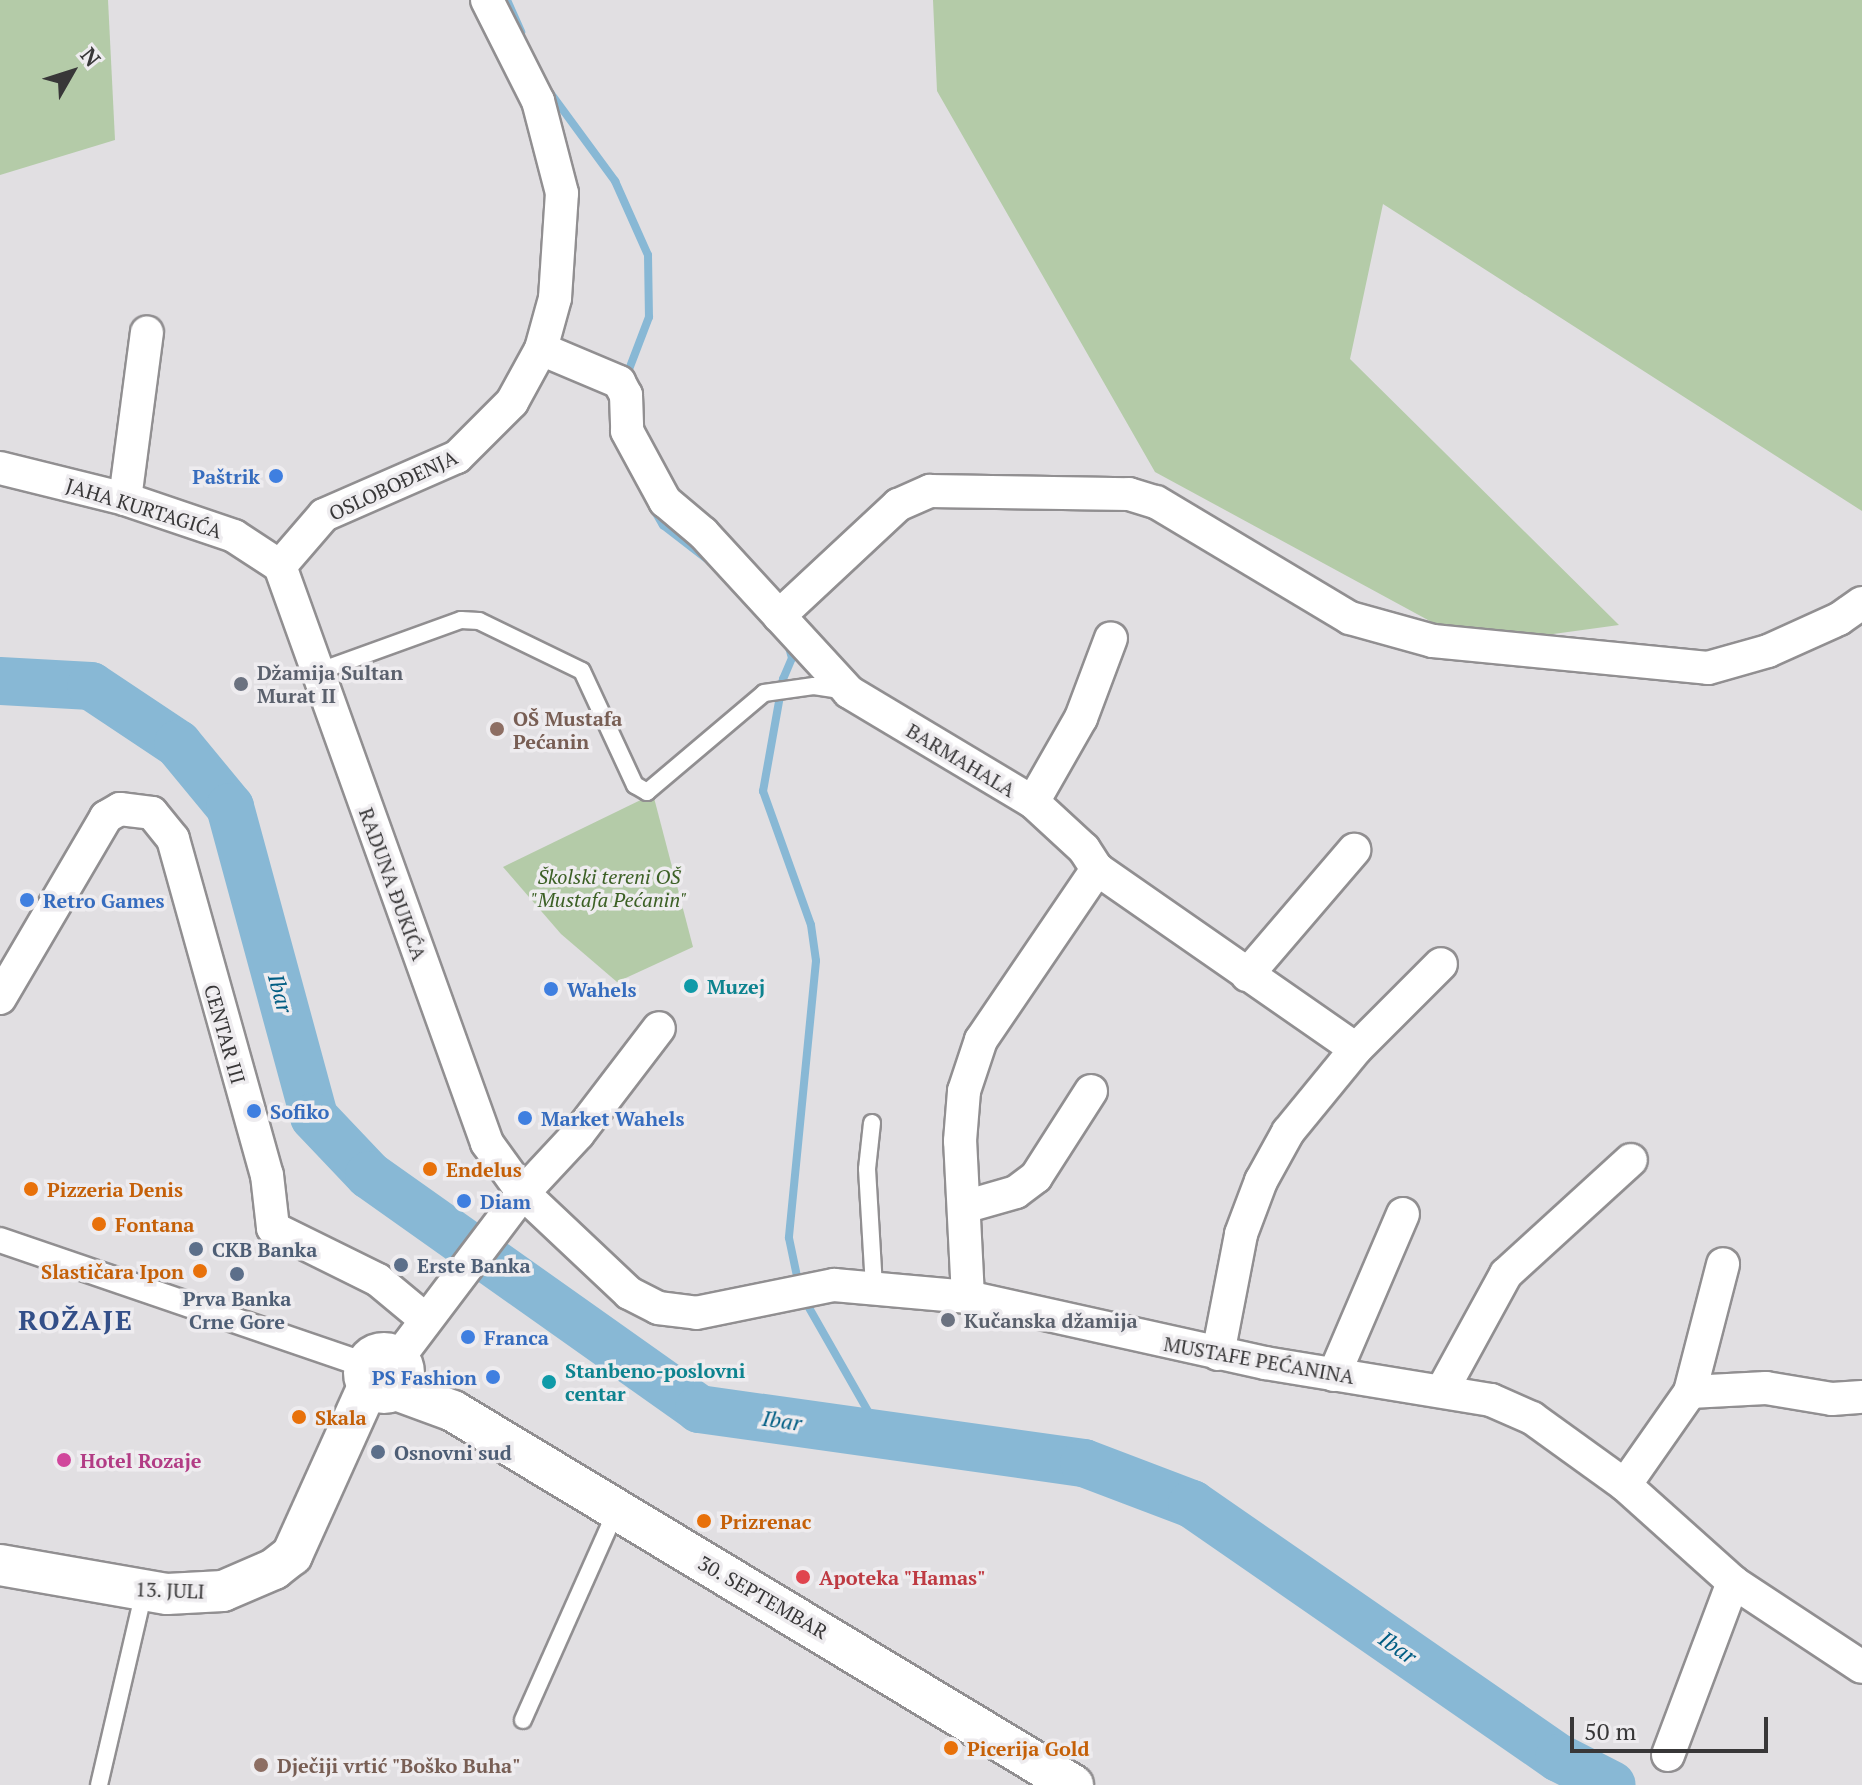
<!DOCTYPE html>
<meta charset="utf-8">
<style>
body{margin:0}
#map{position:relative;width:1862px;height:1785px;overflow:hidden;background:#e1dfe2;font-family:"PT Serif",serif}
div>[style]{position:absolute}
.green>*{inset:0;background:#b4cba8}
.stream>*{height:8px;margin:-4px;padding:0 4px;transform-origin:4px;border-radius:4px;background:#88b8d5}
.river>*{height:48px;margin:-24px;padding:0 24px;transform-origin:24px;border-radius:24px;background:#88b8d5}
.roads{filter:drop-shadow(2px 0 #918f91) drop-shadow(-2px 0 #918f91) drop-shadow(0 2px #918f91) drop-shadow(0 -2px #918f91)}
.service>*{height:16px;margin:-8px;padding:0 8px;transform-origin:8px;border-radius:8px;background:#fff}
.pedestrian>*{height:24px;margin:-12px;padding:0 12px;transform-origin:12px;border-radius:12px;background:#fff}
.minor>*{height:32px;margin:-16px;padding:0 16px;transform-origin:16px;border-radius:16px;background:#fff}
.tertiary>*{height:40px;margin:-20px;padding:0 20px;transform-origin:20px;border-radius:20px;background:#fff}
.tertiary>.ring{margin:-20px;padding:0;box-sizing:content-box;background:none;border:40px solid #fff;border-radius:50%}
.dots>*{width:22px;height:22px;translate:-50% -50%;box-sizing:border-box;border:4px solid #eeecef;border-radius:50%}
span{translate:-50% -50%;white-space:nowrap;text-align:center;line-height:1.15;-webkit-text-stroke:7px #eeecef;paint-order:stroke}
.shop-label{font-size:20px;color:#366cbe;font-weight:700}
.right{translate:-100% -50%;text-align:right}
.left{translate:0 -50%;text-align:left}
.street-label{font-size:20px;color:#383738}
.worship-label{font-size:20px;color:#5b616d;font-weight:700}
.education-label{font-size:20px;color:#785e54;font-weight:700}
.park-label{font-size:20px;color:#3c6025;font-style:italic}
.culture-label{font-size:20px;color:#0d838f;font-weight:700}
.food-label{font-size:20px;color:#c56008;font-weight:700}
.service-label{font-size:20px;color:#4e5e75;font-weight:700}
.hotel-label{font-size:20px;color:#b23c85;font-weight:700}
.health-label{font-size:20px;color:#be3a42;font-weight:700}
.water-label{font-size:22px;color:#005d83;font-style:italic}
.district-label{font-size:28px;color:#334f88;font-weight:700;letter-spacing:2px}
.north{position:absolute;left:32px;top:32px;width:80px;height:80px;-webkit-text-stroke:6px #eeecef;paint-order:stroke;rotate:51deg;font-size:22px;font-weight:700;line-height:32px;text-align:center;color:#383738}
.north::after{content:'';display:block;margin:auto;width:28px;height:36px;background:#383738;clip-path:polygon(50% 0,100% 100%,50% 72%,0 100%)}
.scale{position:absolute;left:1570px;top:1717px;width:198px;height:36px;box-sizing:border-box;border:4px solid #383738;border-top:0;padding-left:10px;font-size:24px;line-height:28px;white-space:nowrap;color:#383738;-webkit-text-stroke:6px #eeecef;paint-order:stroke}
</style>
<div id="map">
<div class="green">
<i style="clip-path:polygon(0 0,108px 0,115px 140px,0 175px)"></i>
<i style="clip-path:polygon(933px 0,1862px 0,1862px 511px,1383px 204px,1350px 359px,1619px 625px,1474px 645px,1155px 472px,937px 91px)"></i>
<i style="clip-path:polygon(653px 794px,693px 947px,617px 982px,561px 934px,503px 867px)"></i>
</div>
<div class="stream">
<i style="left:507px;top:0;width:35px;rotate:66deg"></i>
<i style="left:549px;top:91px;width:112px;rotate:53.7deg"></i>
<i style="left:615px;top:181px;width:81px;rotate:66deg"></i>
<i style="left:648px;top:255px;width:62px;rotate:89.1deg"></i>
<i style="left:649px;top:317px;width:67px;rotate:110.9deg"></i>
<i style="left:653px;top:508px;width:20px;rotate:60deg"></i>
<i style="left:663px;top:525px;width:67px;rotate:37.7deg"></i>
<i style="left:788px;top:644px;width:15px;rotate:74deg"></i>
<i style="left:792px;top:658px;width:23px;rotate:113deg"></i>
<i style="left:783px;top:679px;width:114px;rotate:100.1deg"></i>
<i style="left:763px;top:791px;width:142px;rotate:70.3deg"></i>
<i style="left:811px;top:925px;width:36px;rotate:82deg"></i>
<i style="left:816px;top:961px;width:278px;rotate:95.6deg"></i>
<i style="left:789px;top:1238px;width:49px;rotate:78.2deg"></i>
<i style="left:804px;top:1299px;width:155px;rotate:60.3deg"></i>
</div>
<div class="river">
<i style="left:0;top:681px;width:91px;rotate:3.1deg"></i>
<i style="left:91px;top:686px;width:105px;rotate:33.7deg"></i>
<i style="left:178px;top:744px;width:82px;rotate:50.5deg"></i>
<i style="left:230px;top:807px;width:321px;rotate:74.8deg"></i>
<i style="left:314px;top:1117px;width:80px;rotate:46.5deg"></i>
<i style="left:369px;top:1175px;width:405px;rotate:35.3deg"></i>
<i style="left:699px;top:1409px;width:389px;rotate:8deg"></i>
<i style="left:1084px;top:1463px;width:116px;rotate:20.8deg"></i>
<i style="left:1192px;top:1504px;width:446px;rotate:34.7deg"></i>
<i style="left:1559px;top:1758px;width:59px;rotate:27deg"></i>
</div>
<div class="roads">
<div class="service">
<i style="left:317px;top:672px;width:153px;rotate:-19.9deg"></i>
<i style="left:461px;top:620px;width:18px;rotate:3deg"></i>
<i style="left:479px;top:621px;width:114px;rotate:25.9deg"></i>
<i style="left:582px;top:671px;width:126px;rotate:65.1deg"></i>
<i style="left:635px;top:785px;width:14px;rotate:30deg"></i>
<i style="left:647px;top:792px;width:153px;rotate:-40.2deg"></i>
<i style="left:764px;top:693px;width:50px;rotate:-8deg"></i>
<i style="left:814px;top:686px;width:30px;rotate:9deg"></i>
<i style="left:872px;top:1123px;width:46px;rotate:96.2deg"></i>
<i style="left:867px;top:1169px;width:119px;rotate:86.6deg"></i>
<i style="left:523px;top:1720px;width:229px;rotate:-66deg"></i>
<i style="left:99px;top:1785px;width:199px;rotate:-76.9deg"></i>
</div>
<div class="pedestrian">
<i style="left:0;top:1240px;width:386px;rotate:18.9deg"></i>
</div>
<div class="minor">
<i style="left:541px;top:349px;width:85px;rotate:22.9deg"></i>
<i style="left:619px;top:382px;width:15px;rotate:62deg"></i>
<i style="left:626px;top:395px;width:36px;rotate:88deg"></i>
<i style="left:627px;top:431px;width:80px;rotate:61.5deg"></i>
<i style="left:665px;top:501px;width:50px;rotate:40.1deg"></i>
<i style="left:703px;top:533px;width:216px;rotate:47.4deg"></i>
<i style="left:849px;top:692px;width:214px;rotate:30.9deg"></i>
<i style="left:1033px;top:802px;width:69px;rotate:42.7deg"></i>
<i style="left:1084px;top:849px;width:24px;rotate:57deg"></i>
<i style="left:1097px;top:869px;width:315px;rotate:34.8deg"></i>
<i style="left:1356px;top:1049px;width:120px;rotate:-45deg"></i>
<i style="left:0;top:468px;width:129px;rotate:13.9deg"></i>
<i style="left:125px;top:499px;width:115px;rotate:18.7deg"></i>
<i style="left:234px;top:536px;width:55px;rotate:33.1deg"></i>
<i style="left:125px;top:499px;width:168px;rotate:-82.5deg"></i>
<i style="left:280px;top:566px;width:613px;rotate:70.26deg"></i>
<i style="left:487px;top:1143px;width:62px;rotate:54.2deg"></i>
<i style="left:523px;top:1193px;width:146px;rotate:43.3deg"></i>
<i style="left:629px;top:1293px;width:33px;rotate:27deg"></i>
<i style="left:658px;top:1308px;width:38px;rotate:7deg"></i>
<i style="left:696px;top:1313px;width:141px;rotate:-11.5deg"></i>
<i style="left:834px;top:1285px;width:135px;rotate:5.1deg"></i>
<i style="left:968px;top:1297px;width:304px;rotate:12.5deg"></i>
<i style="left:1265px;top:1363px;width:229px;rotate:9.3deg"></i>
<i style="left:1491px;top:1400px;width:45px;rotate:23.7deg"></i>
<i style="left:1532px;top:1418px;width:115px;rotate:35.8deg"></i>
<i style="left:1625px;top:1485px;width:145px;rotate:41.9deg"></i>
<i style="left:1733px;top:1582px;width:154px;rotate:33.4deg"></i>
<i style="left:280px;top:566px;width:67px;rotate:-49.2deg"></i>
<i style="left:324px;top:515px;width:145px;rotate:-23.6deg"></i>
<i style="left:457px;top:457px;width:78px;rotate:-45deg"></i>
<i style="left:512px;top:402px;width:60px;rotate:-61.3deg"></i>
<i style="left:541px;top:349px;width:53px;rotate:-74.6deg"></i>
<i style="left:555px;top:298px;width:105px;rotate:-86.2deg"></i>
<i style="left:562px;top:193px;width:95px;rotate:-104.6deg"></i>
<i style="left:538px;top:101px;width:113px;rotate:-116.8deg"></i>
<i style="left:779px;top:616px;width:163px;rotate:-43deg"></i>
<i style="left:898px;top:505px;width:35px;rotate:-24deg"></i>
<i style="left:930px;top:491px;width:199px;rotate:0.9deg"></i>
<i style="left:1129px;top:494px;width:28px;rotate:17deg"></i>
<i style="left:1156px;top:502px;width:226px;rotate:30.9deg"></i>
<i style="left:1350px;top:618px;width:86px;rotate:15.5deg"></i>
<i style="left:1433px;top:641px;width:276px;rotate:5.6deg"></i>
<i style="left:1708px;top:668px;width:62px;rotate:-15.8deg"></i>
<i style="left:1768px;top:651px;width:78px;rotate:-24.3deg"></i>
<i style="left:1839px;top:619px;width:28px;rotate:-35deg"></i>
<i style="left:1033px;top:802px;width:97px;rotate:-60.3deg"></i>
<i style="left:1081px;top:718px;width:85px;rotate:-69.4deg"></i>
<i style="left:1247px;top:975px;width:165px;rotate:-49.4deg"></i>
<i style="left:0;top:998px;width:210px;rotate:-59.6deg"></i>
<i style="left:106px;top:817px;width:16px;rotate:-30deg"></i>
<i style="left:120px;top:809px;width:32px;rotate:7deg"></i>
<i style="left:152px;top:813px;width:33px;rotate:51deg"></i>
<i style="left:173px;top:839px;width:349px;rotate:74.4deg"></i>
<i style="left:267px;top:1175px;width:53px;rotate:83.5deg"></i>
<i style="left:273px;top:1228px;width:117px;rotate:26.3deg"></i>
<i style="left:378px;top:1280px;width:61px;rotate:39.7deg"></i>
<i style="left:964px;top:1207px;width:54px;rotate:-16.1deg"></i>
<i style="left:1016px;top:1192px;width:25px;rotate:-37deg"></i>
<i style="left:1036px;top:1177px;width:102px;rotate:-57.4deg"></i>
<i style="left:968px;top:1297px;width:156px;rotate:-92.9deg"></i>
<i style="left:960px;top:1141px;width:50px;rotate:-85.4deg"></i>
<i style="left:964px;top:1091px;width:54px;rotate:-71.6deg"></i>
<i style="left:981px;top:1040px;width:207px;rotate:-55.8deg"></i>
<i style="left:1218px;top:1354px;width:122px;rotate:-79.1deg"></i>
<i style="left:1241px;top:1234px;width:57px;rotate:-69.3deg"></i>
<i style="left:1261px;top:1181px;width:56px;rotate:-61.1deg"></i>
<i style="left:1288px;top:1132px;width:107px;rotate:-50.7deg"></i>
<i style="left:398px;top:1358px;width:207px;rotate:-52.9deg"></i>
<i style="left:523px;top:1193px;width:81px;rotate:-47deg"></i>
<i style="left:578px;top:1134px;width:133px;rotate:-52.6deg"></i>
<i style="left:1334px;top:1375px;width:175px;rotate:-66.8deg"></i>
<i style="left:1443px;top:1389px;width:131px;rotate:-61.3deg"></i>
<i style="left:1506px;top:1274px;width:169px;rotate:-42.4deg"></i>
<i style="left:1690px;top:1392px;width:132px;rotate:-75.5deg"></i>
<i style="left:1625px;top:1485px;width:113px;rotate:-55deg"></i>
<i style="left:1690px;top:1392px;width:76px;rotate:-3deg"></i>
<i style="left:1766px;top:1388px;width:67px;rotate:9.5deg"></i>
<i style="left:1832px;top:1399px;width:30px;rotate:-4deg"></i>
<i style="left:1668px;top:1755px;width:185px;rotate:-69.4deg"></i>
</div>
<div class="tertiary">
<i class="ring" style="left:364px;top:1353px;width:0;height:0"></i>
<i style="left:396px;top:1390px;width:61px;rotate:20.2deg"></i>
<i style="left:453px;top:1411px;width:724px;rotate:31.1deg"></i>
<i style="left:0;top:1565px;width:169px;rotate:9.9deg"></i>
<i style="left:167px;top:1594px;width:56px;rotate:-3.1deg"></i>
<i style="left:223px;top:1591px;width:56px;rotate:-23.3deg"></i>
<i style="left:274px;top:1569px;width:23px;rotate:-38deg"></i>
<i style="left:292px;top:1555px;width:184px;rotate:-65.7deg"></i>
</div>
</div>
<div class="dots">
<i style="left:276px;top:476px;background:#3f7fe0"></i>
<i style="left:241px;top:684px;background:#6b7280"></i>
<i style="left:497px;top:729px;background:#8d6e63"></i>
<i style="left:27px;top:900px;background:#3f7fe0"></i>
<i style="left:691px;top:986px;background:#0f9aa8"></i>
<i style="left:551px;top:989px;background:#3f7fe0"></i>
<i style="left:254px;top:1111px;background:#3f7fe0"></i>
<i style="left:525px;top:1118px;background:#3f7fe0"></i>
<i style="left:430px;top:1169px;background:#e8710a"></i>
<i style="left:31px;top:1189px;background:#e8710a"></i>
<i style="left:464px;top:1201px;background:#3f7fe0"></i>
<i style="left:99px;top:1224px;background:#e8710a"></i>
<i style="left:196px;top:1249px;background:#5c6f8a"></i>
<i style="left:401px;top:1265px;background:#5c6f8a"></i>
<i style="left:200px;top:1271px;background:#e8710a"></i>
<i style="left:237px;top:1274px;background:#5c6f8a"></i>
<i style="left:948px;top:1320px;background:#6b7280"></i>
<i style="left:468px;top:1337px;background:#3f7fe0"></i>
<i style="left:493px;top:1377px;background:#3f7fe0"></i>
<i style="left:549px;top:1382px;background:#0f9aa8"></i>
<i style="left:299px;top:1417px;background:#e8710a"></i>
<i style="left:378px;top:1452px;background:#5c6f8a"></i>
<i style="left:64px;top:1460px;background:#d1479c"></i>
<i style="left:704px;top:1521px;background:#e8710a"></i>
<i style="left:803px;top:1577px;background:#e0444e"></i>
<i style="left:951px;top:1748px;background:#e8710a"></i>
<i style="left:261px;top:1765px;background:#8d6e63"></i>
</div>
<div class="shop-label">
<span class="right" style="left:260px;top:476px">Paštrik</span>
<span class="left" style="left:43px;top:900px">Retro Games</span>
<span class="left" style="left:567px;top:989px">Wahels</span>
<span class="left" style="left:270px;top:1111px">Sofiko</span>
<span class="left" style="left:541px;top:1118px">Market Wahels</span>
<span class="left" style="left:480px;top:1201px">Diam</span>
<span class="left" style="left:484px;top:1337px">Franca</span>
<span class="right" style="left:477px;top:1377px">PS Fashion</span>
</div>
<div class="street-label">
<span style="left:393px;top:485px;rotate:-25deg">OSLOBOĐENJA</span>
<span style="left:144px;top:508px;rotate:17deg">JAHA KURTAGIĆA</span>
<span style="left:961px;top:760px;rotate:31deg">BARMAHALA</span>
<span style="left:393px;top:884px;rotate:70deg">RADUNA ÐUKIĆA</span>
<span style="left:225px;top:1034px;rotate:74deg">CENTAR III</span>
<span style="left:1259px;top:1360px;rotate:10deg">MUSTAFE PEĆANINA</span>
<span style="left:170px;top:1590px;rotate:2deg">13. JULI</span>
<span style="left:763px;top:1597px;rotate:30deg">30. SEPTEMBAR</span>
</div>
<div class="worship-label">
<span class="left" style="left:257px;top:684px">Džamija Sultan<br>Murat II</span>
<span class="left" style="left:964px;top:1320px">Kučanska džamija</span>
</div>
<div class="education-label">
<span class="left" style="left:513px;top:730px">OŠ Mustafa<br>Pećanin</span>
<span class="left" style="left:277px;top:1765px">Dječiji vrtić "Boško Buha"</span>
</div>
<div class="park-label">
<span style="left:609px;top:888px">Školski tereni OŠ<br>"Mustafa Pećanin"</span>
</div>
<div class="culture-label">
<span class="left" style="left:707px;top:986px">Muzej</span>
<span class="left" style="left:565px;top:1382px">Stanbeno-poslovni<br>centar</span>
</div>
<div class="food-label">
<span class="left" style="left:446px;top:1169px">Endelus</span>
<span class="left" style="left:47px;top:1189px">Pizzeria Denis</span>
<span class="left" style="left:115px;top:1224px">Fontana</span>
<span class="right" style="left:184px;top:1271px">Slastičara Ipon</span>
<span class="left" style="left:315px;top:1417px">Skala</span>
<span class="left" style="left:720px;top:1521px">Prizrenac</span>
<span class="left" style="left:967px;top:1748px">Picerija Gold</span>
</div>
<div class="service-label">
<span class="left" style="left:212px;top:1249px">CKB Banka</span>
<span class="left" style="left:417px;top:1265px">Erste Banka</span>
<span style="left:237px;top:1310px">Prva Banka<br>Crne Gore</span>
<span class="left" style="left:394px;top:1452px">Osnovni sud</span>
</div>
<div class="hotel-label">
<span class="left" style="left:80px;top:1460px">Hotel Rozaje</span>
</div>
<div class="health-label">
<span class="left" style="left:819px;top:1577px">Apoteka "Hamas"</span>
</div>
<div class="water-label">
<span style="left:281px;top:993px;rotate:75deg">Ibar</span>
<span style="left:782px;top:1420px;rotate:8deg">Ibar</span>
<span style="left:1398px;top:1647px;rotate:35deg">Ibar</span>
</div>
<div class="district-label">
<span style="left:76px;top:1320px">ROŽAJE</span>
</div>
<div class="north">N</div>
<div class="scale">50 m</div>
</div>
